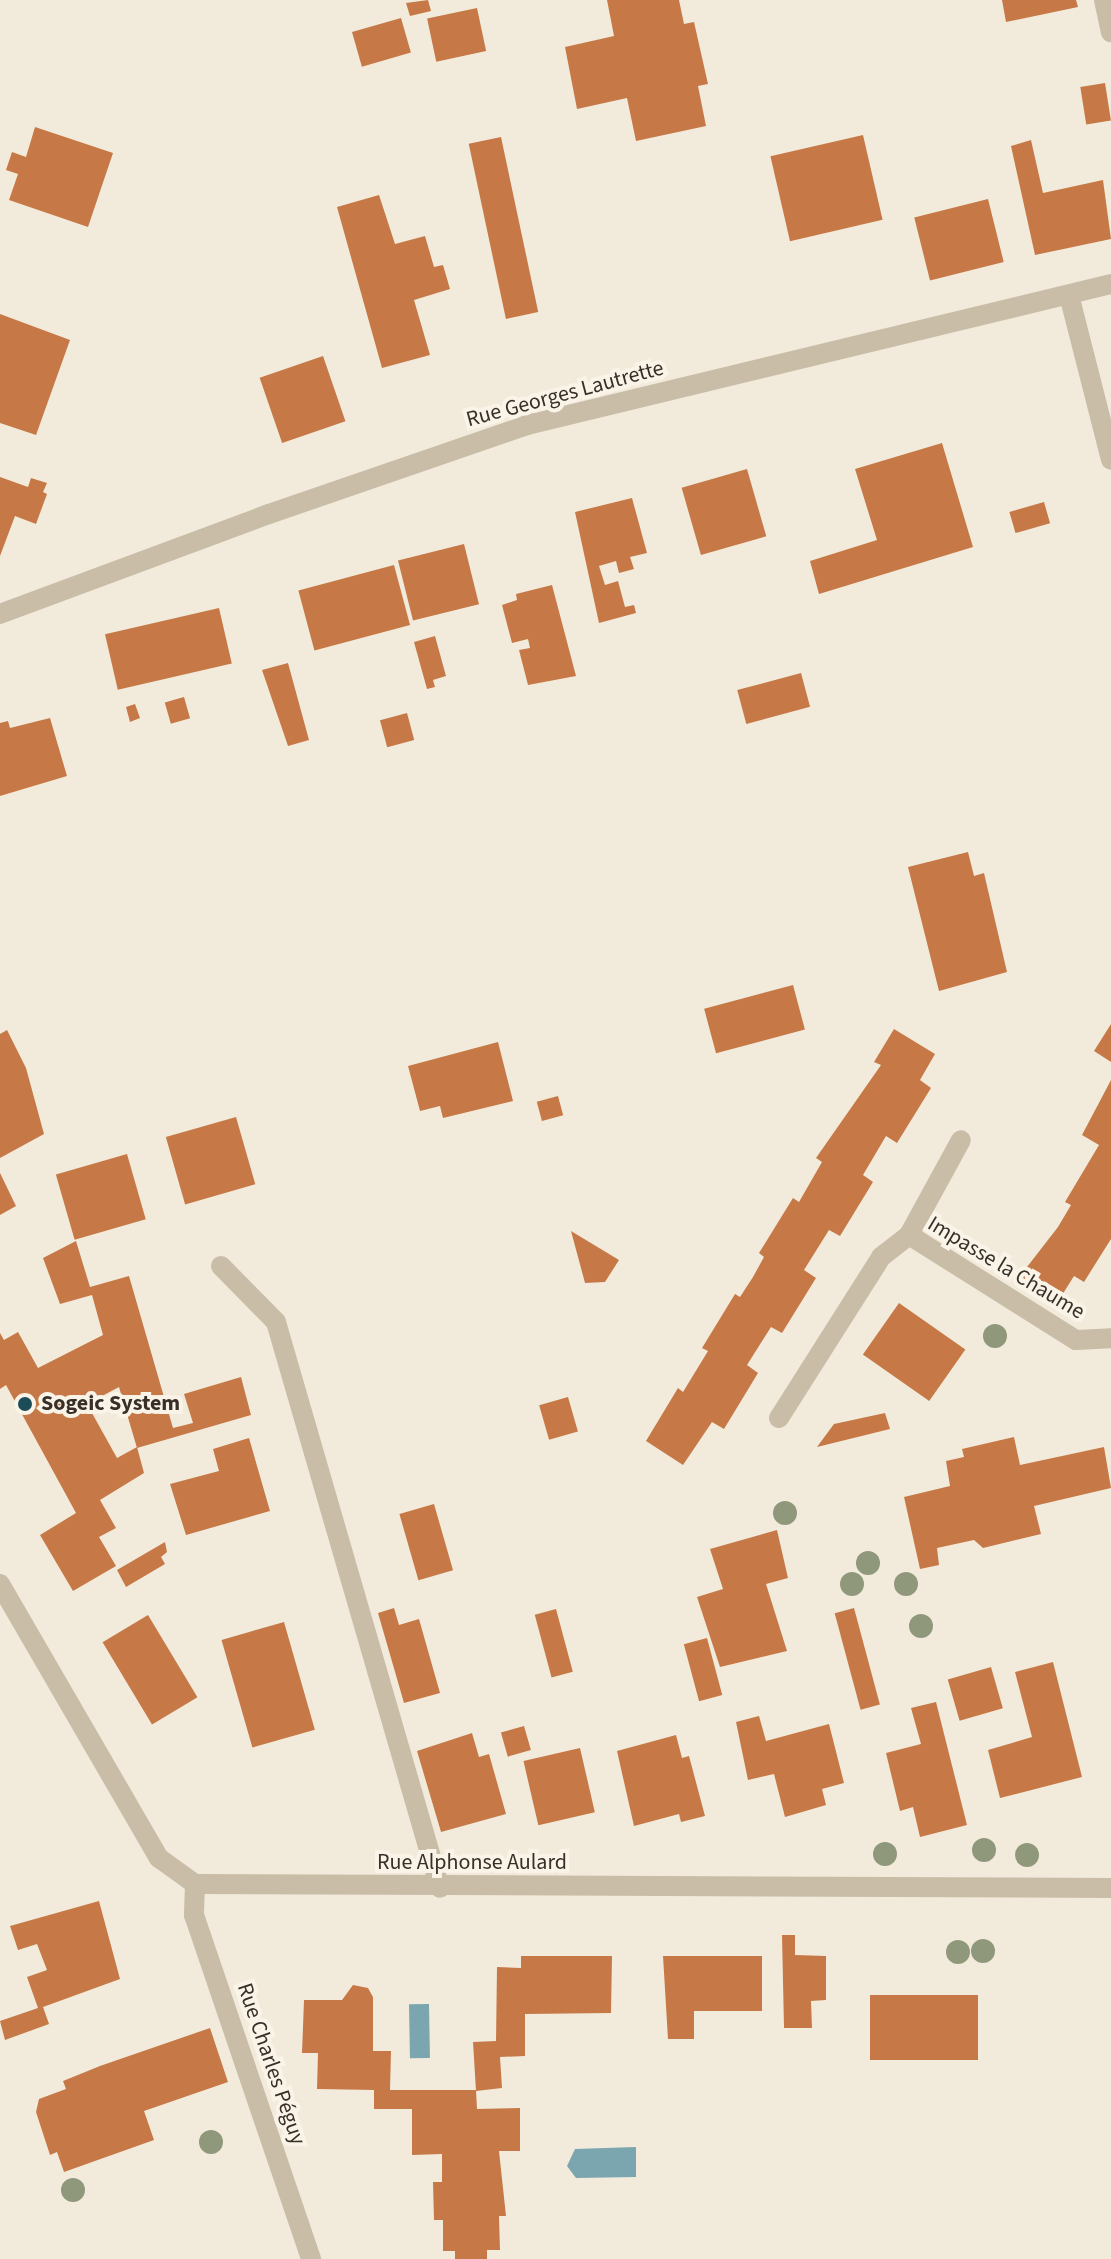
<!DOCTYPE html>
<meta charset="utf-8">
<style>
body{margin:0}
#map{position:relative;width:1111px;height:2259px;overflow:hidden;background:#f2ebdc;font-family:"Source Sans 3",sans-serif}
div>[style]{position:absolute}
.water>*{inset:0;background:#7ba5af;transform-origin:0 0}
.building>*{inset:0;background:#c67946;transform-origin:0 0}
.minor>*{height:20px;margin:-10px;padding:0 10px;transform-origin:10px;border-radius:10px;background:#cabda8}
.trees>*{width:24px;height:24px;margin:-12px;border-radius:50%;background:#90987b}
.dots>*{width:22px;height:22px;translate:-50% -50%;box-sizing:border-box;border:4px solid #faf4e8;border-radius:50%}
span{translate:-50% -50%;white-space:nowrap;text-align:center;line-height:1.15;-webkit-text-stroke:8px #faf4e8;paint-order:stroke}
.street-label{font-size:22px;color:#372f28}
.poi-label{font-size:22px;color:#372f28;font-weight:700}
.left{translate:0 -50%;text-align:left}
</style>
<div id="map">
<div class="water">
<i style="left:429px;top:2004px;width:54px;height:20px;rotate:89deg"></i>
<i style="clip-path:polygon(636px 2147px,636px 2177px,576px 2178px,567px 2166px,575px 2149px)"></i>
</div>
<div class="building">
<i style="clip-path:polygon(428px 0,431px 11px,410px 16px,406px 3px)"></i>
<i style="clip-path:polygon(607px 0,679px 0,684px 24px,694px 22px,708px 84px,698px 86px,706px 126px,636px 141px,627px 98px,577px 109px,565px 47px,614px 36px)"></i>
<i style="clip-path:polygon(1002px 0,1076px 0,1078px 7px,1006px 22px)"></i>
<i style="left:477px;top:8px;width:44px;height:51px;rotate:78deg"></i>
<i style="left:401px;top:18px;width:36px;height:51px;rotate:74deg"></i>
<i style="left:1105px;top:83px;width:38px;height:25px;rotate:81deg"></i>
<i style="clip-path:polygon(35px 127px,113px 153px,88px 227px,9px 200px,18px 174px,6px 170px,12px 152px,26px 157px)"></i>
<i style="left:863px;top:135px;width:87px;height:95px;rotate:77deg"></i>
<i style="left:501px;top:137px;width:179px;height:33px;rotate:78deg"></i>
<i style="clip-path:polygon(1031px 140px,1043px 193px,1103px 180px,1111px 239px,1035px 255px,1011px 146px)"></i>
<i style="clip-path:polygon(379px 195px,395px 244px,425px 236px,434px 267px,443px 265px,450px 289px,414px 300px,430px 355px,382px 368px,337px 207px)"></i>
<i style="left:988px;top:199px;width:65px;height:76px;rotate:76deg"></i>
<i style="clip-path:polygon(0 314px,70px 340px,36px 435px,0 423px)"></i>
<i style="left:323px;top:356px;width:69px;height:67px;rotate:71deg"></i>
<i style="clip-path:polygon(942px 443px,973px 547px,819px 594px,810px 561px,877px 540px,855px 469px)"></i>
<i style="left:747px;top:469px;width:70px;height:68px;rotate:74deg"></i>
<i style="clip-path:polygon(0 477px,28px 487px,31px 478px,47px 483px,43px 492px,47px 494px,36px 524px,15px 516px,0 556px)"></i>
<i style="clip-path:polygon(632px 498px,647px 553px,630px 557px,634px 569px,619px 573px,616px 561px,599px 566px,605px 585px,618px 581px,625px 607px,634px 605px,636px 613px,599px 623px,575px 512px)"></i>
<i style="left:1044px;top:502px;width:22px;height:36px;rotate:74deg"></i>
<i style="left:464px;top:544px;width:62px;height:68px;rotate:76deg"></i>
<i style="left:394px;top:565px;width:62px;height:99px;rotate:75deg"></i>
<i style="clip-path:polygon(552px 585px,576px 676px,528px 685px,519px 650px,530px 648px,528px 639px,512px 643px,502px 605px,517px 600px,516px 594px)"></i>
<i style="left:219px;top:608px;width:57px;height:117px;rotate:77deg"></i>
<i style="clip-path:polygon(435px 636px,446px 676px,433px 680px,435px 687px,427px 689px,414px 642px)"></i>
<i style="clip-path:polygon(288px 663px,309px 740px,288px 746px,262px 670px)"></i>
<i style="left:801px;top:673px;width:35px;height:66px;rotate:75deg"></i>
<i style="left:184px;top:697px;width:22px;height:20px;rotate:74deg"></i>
<i style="clip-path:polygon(135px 704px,140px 718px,130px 722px,126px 707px)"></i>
<i style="left:407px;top:713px;width:28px;height:28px;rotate:75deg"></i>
<i style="clip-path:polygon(50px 718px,67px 776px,0 796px,0 723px,8px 721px,10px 728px)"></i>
<i style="clip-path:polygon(968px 852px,974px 876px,984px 873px,1007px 972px,939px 991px,908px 867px)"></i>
<i style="left:793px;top:985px;width:46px;height:92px;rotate:75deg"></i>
<i style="clip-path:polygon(1111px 1024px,1111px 1062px,1094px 1051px)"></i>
<i style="clip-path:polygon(894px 1029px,935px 1054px,920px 1080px,931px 1088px,897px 1143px,886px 1136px,863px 1175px,873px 1182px,840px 1236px,829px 1230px,804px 1270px,816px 1278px,782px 1333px,771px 1327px,747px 1365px,758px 1373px,724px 1429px,712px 1422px,683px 1465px,646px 1441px,678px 1388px,683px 1392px,708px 1351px,702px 1348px,735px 1294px,740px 1297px,753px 1277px,764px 1257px,759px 1253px,793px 1198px,799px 1202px,822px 1162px,816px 1158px,881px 1065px,874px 1062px)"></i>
<i style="clip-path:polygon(7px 1030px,26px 1068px,44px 1134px,0 1158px,0 1034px)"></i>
<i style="clip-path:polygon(498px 1042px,513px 1101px,443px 1118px,440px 1106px,420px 1111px,408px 1066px)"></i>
<i style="clip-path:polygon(1111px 1080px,1111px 1239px,1084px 1282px,1074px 1276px,1059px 1300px,1020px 1276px,1058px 1227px,1071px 1205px,1065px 1202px,1099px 1145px,1082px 1135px)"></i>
<i style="left:558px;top:1096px;width:20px;height:22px;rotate:75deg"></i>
<i style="left:236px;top:1117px;width:70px;height:73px;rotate:74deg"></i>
<i style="left:127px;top:1154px;width:68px;height:74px;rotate:74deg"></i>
<i style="clip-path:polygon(0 1173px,16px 1206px,0 1215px)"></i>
<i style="clip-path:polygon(571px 1231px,619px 1260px,605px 1282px,585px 1283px)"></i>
<i style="clip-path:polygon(76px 1241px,90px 1287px,129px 1276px,173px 1428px,193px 1423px,184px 1394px,241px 1377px,251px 1415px,137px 1448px,119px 1387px,87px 1404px,117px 1458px,137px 1447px,144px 1473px,100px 1500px,116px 1528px,99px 1537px,116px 1566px,73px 1591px,40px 1535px,76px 1513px,6px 1385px,0 1389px,0 1333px,4px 1340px,18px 1332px,38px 1368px,103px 1335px,92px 1295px,60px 1304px,43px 1258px)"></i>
<i style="left:899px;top:1303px;width:81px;height:63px;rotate:35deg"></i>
<i style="left:568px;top:1397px;width:36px;height:30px;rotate:74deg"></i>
<i style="clip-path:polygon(885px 1413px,890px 1429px,817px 1447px,834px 1424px)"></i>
<i style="clip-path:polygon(1014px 1437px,1020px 1465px,1104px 1447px,1111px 1488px,1034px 1506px,1041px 1534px,983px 1548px,974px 1540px,937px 1548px,939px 1565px,920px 1569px,904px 1497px,950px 1486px,946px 1461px,964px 1457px,962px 1449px)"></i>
<i style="clip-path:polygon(249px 1438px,270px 1511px,186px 1535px,170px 1484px,219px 1471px,213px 1449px)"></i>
<i style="left:434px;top:1504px;width:69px;height:36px;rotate:74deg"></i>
<i style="clip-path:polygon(777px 1530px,788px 1578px,766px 1584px,787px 1651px,720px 1667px,697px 1597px,723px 1589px,710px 1549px)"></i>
<i style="clip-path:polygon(165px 1542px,167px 1552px,161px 1557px,165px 1564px,126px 1587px,117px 1570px)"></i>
<i style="clip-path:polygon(394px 1608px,399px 1625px,419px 1619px,440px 1693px,404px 1703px,378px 1613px)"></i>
<i style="left:854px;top:1608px;width:100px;height:20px;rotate:75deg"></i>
<i style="left:556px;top:1609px;width:65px;height:22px;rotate:75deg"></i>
<i style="left:148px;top:1615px;width:96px;height:53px;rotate:59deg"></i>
<i style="left:284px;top:1622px;width:112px;height:65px;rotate:74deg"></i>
<i style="left:707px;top:1638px;width:59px;height:24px;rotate:75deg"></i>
<i style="clip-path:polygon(1053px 1662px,1082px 1777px,1000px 1798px,988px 1750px,1032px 1737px,1015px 1672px)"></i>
<i style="left:991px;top:1667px;width:43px;height:45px;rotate:74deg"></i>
<i style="clip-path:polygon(936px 1702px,967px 1825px,920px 1837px,913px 1807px,900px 1811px,886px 1753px,921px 1744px,911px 1708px)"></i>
<i style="clip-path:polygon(759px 1716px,766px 1741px,829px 1724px,844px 1783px,822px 1789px,826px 1805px,785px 1817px,774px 1774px,748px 1780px,736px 1722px)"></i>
<i style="left:524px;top:1726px;width:25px;height:24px;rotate:74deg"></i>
<i style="clip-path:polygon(472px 1733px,479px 1757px,489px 1754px,506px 1814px,441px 1832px,417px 1751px)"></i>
<i style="clip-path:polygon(676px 1735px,682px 1758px,689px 1756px,705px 1816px,681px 1822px,679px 1814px,634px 1826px,617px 1751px)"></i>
<i style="left:580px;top:1748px;width:66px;height:58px;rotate:77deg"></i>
<i style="clip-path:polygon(99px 1901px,120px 1979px,43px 2007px,49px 2024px,5px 2040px,0 2021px,38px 2008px,27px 1977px,47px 1970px,37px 1944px,18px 1950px,10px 1926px)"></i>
<i style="clip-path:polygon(782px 1935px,795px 1935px,795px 1955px,826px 1956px,826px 2000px,811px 2001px,812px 2028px,784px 2028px)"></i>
<i style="clip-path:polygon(521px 1956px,612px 1956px,611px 2013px,525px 2014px,525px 2056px,500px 2057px,502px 2088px,476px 2091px,473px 2042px,496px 2041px,497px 1967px,521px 1968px)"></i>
<i style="clip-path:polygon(663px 1956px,762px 1956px,762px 2011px,694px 2011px,694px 2039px,668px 2039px)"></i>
<i style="clip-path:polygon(353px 1985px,368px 1988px,373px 1997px,373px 2051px,391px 2051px,390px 2090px,476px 2090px,477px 2109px,520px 2108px,520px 2151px,499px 2151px,506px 2216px,499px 2216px,500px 2250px,487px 2250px,487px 2259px,455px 2259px,455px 2251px,443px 2251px,443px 2220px,434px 2220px,433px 2182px,442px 2182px,442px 2154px,412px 2155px,412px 2109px,374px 2109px,374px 2090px,317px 2089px,318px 2053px,302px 2053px,304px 2000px,342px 2000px)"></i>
<i style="left:870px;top:1995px;width:108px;height:65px"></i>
<i style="clip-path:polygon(210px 2028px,228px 2082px,144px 2111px,154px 2140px,64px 2172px,57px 2152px,50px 2155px,36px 2112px,39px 2099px,66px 2089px,63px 2081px,100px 2066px)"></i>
</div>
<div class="minor">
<i style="left:1104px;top:0;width:33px;rotate:78deg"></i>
<i style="left:1069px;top:295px;width:170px;rotate:75.7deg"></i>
<i style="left:0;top:614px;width:287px;rotate:-20.4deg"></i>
<i style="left:269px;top:514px;width:273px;rotate:-19deg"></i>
<i style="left:527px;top:425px;width:601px;rotate:-13.57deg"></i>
<i style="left:909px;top:1235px;width:108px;rotate:-61.3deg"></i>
<i style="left:221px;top:1266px;width:78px;rotate:45.5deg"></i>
<i style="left:276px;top:1322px;width:589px;rotate:73.84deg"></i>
<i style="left:779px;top:1418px;width:191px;rotate:-57.6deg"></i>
<i style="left:881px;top:1257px;width:36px;rotate:-38deg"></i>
<i style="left:909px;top:1235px;width:197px;rotate:32.2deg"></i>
<i style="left:1076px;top:1340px;width:35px;rotate:-3deg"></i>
<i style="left:0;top:1584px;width:317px;rotate:59.9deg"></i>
<i style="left:159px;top:1858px;width:44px;rotate:35.8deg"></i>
<i style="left:195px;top:1884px;width:916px;rotate:0.25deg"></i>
<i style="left:195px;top:1884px;width:31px;rotate:92deg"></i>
<i style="left:194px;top:1915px;width:363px;rotate:71.2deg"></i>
</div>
<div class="trees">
<i style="left:995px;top:1336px"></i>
<i style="left:785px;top:1513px"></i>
<i style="left:868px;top:1563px"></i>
<i style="left:852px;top:1584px"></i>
<i style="left:906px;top:1584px"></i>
<i style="left:921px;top:1626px"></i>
<i style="left:984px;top:1850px"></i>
<i style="left:885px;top:1854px"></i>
<i style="left:1027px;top:1855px"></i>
<i style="left:983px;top:1951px"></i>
<i style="left:958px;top:1952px"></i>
<i style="left:211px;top:2142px"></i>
<i style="left:73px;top:2190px"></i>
</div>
<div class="dots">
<i style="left:25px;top:1404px;background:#1d4c59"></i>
</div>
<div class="street-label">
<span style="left:565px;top:394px;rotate:-15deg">Rue Georges Lautrette</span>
<span style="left:1006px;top:1268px;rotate:31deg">Impasse la Chaume</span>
<span style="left:472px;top:1863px">Rue Alphonse Aulard</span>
<span style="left:271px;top:2064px;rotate:71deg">Rue Charles Péguy</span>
</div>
<div class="poi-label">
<span class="left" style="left:41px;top:1404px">Sogeic System</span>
</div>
</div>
